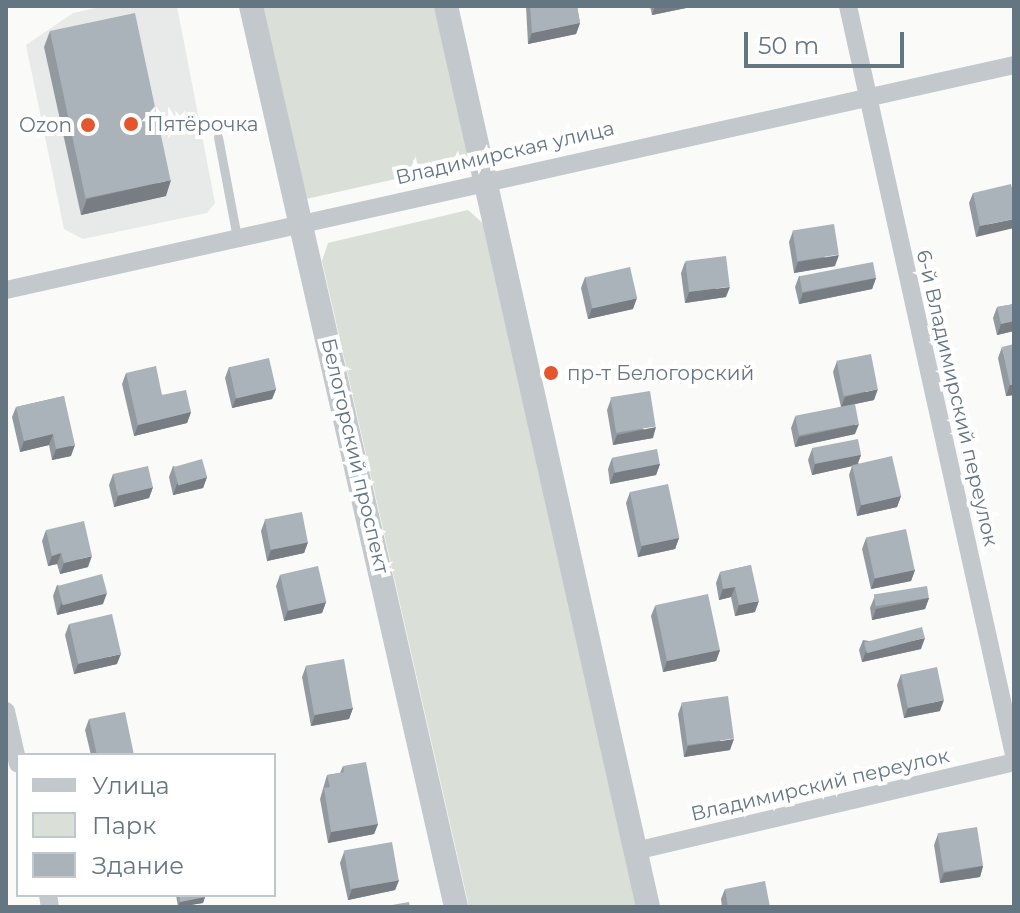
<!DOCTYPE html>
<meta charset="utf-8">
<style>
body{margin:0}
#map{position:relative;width:1020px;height:913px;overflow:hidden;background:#fafaf8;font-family:Montserrat,sans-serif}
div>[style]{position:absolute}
.built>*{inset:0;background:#e8e9e9}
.green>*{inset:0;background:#dadfd7}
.service>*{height:9px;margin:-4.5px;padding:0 4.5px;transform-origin:4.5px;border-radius:4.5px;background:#c3c8cc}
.minor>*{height:18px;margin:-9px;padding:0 9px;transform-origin:9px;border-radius:9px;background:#c3c8cc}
.tertiary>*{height:24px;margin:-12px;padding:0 12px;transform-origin:12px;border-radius:12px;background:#c3c8cc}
.wall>*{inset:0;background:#929a9f}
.shaded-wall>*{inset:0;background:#777d82}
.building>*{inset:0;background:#aab3b9;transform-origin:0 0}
.dots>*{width:22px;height:22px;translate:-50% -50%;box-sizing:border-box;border:4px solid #fff;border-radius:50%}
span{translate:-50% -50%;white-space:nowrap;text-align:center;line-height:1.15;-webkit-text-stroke:8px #fff;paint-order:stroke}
.poi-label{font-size:20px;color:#657683}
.left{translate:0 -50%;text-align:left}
.right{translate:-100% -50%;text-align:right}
.street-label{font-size:20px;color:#657683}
.frame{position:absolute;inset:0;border:8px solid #657683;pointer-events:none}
.legend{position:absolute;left:16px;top:753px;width:260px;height:144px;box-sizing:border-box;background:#fff;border:2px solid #c1c8cd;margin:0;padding:10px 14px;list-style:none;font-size:24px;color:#657683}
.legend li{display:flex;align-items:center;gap:16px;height:40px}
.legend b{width:40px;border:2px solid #c1c8cd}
.scale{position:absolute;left:744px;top:32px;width:160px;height:36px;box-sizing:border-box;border:4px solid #657683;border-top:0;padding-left:10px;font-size:24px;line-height:28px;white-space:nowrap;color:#657683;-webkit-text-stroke:6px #fff;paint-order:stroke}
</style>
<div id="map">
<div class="built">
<i style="clip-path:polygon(105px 6px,177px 6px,215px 203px,207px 213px,83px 239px,64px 229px,26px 45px,73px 13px)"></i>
</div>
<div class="green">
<i style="clip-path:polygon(262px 6px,437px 6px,472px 162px,306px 199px)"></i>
<i style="clip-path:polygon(468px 210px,487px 227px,640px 907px,469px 907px,322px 261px,328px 243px)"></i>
</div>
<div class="service">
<i style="left:218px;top:137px;width:103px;rotate:79.3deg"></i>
</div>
<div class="minor">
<i style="left:848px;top:6px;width:767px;rotate:77.5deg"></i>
<i style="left:6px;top:290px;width:1033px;rotate:-12.58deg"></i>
<i style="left:6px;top:711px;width:54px;rotate:77.2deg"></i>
<i style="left:635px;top:851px;width:389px;rotate:-13.2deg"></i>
<i style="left:48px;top:895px;width:12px;rotate:81deg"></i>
</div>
<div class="tertiary">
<i style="left:251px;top:6px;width:924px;rotate:77.18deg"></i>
<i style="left:446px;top:6px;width:923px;rotate:77.36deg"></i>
</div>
<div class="wall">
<i style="clip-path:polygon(526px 6px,577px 6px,580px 23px,576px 34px,528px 44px)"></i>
<i style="clip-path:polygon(650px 6px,691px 6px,691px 7px,652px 15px)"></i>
<i style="clip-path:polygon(50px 31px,166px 196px,81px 215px,44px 47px)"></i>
<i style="clip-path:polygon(973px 193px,1014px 196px,976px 237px,969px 203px)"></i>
<i style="clip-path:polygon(793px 231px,835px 266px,794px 273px,789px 242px)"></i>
<i style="clip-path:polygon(685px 262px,726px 297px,685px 303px,681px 273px)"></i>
<i style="clip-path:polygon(799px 276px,876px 278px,872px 289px,799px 304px,795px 287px)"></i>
<i style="clip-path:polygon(585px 277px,633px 309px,588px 319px,581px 288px)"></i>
<i style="clip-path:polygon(1014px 304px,1014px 331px,997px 335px,993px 318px,997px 307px)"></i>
<i style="clip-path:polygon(1002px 347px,1014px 395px,1006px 396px,998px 358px)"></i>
<i style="clip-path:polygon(837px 361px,874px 400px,855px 404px,855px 434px,795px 447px,791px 428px,795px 417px,841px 407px,833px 372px)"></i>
<i style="clip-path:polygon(229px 367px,276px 389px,272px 399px,232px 408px,225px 378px)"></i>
<i style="clip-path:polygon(126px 373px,191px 412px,187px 423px,134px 436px,122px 384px)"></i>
<i style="clip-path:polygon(64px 396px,71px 456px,52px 460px,49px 445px,20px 452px,12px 417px,16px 407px)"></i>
<i style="clip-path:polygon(611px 399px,653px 438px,613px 445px,607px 410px)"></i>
<i style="clip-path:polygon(812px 449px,861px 455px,858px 463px,901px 496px,897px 507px,857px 516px,849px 475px,852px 466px,812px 475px,808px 460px)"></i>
<i style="clip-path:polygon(612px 458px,660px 464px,656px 475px,610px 484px,608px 469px)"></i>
<i style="clip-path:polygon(173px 466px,207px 477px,203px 488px,173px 495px,169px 477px)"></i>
<i style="clip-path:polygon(113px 474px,153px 487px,149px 498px,114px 507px,109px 485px)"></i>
<i style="clip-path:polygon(630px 492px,679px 538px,675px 549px,638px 557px,626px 503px)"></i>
<i style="clip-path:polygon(265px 520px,308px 542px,304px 553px,267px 561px,261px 531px)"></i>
<i style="clip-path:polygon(46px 530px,88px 567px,60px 574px,57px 564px,48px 566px,42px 541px)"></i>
<i style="clip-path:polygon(866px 538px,915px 570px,911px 581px,871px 589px,862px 549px)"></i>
<i style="clip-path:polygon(751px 565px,755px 612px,735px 616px,731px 597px,719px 600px,716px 583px,720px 572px)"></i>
<i style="clip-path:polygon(280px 575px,326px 602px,322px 613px,284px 621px,276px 586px)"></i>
<i style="clip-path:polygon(57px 585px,103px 604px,57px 615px,53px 596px)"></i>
<i style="clip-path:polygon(874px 598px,929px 598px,925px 609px,872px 620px,870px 608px)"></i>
<i style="clip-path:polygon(655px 606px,720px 650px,716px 661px,663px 672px,651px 616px)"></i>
<i style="clip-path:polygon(69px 624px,117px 664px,74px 674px,65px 635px)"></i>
<i style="clip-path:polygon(863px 640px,921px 649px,862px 662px,859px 650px)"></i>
<i style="clip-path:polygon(306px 666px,353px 708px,349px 719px,311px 726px,302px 677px)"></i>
<i style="clip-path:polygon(901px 674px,940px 711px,904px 718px,897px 685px)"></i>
<i style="clip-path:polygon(682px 703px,730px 750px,684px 757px,678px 714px)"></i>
<i style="clip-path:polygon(89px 719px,134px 755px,91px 755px,85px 730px)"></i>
<i style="clip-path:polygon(343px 766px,378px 824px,374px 834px,328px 843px,320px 799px,327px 775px,340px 773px)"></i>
<i style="clip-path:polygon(938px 834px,983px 866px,980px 877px,940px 883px,934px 845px)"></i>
<i style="clip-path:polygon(344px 852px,399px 880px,395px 890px,348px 900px,340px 863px)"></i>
<i style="clip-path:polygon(725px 889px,770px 907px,722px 907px,721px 899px)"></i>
<i style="clip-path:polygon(176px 895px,205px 895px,205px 897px,203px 903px,178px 907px)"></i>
</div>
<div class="shaded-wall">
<i style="clip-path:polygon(655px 6px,691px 6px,691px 7px,652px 15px)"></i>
<i style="clip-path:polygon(580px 23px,576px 34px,528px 44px,532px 33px)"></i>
<i style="clip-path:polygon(171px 180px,166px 196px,81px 215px,87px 199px)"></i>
<i style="clip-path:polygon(1014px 219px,1014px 228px,976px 237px,980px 226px)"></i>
<i style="clip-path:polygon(839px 255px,835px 266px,794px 273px,798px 262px)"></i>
<i style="clip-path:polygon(876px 278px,872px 289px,799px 304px,803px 293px)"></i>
<i style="clip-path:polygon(730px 287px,726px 297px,685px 303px,689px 292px)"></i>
<i style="clip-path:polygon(637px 298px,633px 309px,588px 319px,592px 308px)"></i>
<i style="clip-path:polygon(1014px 321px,1014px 331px,997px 335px,1001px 324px)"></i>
<i style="clip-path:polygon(1014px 384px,1014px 395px,1006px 396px,1010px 385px)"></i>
<i style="clip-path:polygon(276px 389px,272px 399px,232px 408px,236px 398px)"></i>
<i style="clip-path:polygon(878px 389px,874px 400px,841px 407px,845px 397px)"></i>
<i style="clip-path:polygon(191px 412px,187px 423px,134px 436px,138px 425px)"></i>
<i style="clip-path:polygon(859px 424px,855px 434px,795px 447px,799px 437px)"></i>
<i style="clip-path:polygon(656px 427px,653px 438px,613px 445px,617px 435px)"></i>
<i style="clip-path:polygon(53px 434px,49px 445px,20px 452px,24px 441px)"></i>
<i style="clip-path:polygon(75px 445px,71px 456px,52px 460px,56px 449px)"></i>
<i style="clip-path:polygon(861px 455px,857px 465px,812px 475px,815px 464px)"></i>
<i style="clip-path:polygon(660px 464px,656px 475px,610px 484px,614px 473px)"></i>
<i style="clip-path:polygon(207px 477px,203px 488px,173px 495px,177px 484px)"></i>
<i style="clip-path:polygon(153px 487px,149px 498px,114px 507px,118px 496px)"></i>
<i style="clip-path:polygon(901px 496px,897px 507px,857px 516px,861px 505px)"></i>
<i style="clip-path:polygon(679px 538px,675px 549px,638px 557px,642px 546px)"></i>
<i style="clip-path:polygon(308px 542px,304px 553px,267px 561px,271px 550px)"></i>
<i style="clip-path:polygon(61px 553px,57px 564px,48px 566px,52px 556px)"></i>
<i style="clip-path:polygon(92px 556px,88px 567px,60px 574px,64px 563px)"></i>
<i style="clip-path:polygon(915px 570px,911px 581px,871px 589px,875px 578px)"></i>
<i style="clip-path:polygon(735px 587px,731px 597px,719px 600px,723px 589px)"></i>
<i style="clip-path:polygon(107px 593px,103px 604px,57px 615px,61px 604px)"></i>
<i style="clip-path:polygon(929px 598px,925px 609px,872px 620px,876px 609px)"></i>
<i style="clip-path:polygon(759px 601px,755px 612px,735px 616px,739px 605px)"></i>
<i style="clip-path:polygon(326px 602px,322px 613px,284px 621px,288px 610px)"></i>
<i style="clip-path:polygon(925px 638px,921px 649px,862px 662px,866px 651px)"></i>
<i style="clip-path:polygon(720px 650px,716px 661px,663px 672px,667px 661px)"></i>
<i style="clip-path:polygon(121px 654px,117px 664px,74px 674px,78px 664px)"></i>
<i style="clip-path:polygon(944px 700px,940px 711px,904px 718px,908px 708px)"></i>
<i style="clip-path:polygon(353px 708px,349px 719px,311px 726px,315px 715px)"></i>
<i style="clip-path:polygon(734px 739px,730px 750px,684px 757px,688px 746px)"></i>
<i style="clip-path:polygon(378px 824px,374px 834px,328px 843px,331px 832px)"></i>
<i style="clip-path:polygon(983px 866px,980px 877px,940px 883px,944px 873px)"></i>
<i style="clip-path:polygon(399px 880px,395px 890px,348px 900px,352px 889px)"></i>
<i style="clip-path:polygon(205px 897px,203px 903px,178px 907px,180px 902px)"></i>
</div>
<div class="building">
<i style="clip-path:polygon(530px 6px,577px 6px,580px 23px,532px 33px)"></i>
<i style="left:135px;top:13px;width:171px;height:87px;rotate:78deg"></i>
<i style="clip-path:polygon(1011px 184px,1014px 196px,1014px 219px,980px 226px,973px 193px)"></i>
<i style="left:834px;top:224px;width:31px;height:42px;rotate:81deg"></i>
<i style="left:726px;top:256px;width:31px;height:41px;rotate:83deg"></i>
<i style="left:873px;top:262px;width:16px;height:75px;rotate:79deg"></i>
<i style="left:630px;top:267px;width:32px;height:46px;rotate:77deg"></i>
<i style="clip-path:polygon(1014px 304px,1014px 321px,1001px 324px,997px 307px)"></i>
<i style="clip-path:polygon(1014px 344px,1014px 384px,1010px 385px,1002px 347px)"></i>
<i style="left:871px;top:354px;width:36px;height:35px;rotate:79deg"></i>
<i style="left:269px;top:358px;width:32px;height:41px;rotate:77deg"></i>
<i style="clip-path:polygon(156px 366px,162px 395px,186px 390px,191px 412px,138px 425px,126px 373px)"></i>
<i style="left:650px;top:391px;width:36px;height:40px;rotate:81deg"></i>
<i style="clip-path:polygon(64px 396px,75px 445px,56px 449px,53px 434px,24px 441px,16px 407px)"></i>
<i style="left:855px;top:404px;width:20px;height:61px;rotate:79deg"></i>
<i style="left:858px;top:439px;width:16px;height:47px;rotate:79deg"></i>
<i style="left:657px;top:449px;width:15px;height:46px;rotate:79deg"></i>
<i style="left:892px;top:456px;width:41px;height:41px;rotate:77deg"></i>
<i style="left:202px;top:459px;width:19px;height:30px;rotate:74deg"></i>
<i style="left:148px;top:466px;width:22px;height:36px;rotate:77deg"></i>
<i style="left:668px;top:484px;width:55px;height:39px;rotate:78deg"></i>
<i style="left:302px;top:512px;width:31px;height:38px;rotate:79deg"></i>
<i style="clip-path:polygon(84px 521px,92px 556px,64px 563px,61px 553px,52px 556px,46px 530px)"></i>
<i style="left:906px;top:529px;width:42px;height:41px;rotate:78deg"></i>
<i style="clip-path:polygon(751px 565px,759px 601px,739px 605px,735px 587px,723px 589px,720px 572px)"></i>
<i style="left:318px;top:566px;width:37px;height:39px;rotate:77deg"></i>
<i style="left:102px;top:574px;width:20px;height:46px;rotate:75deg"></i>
<i style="left:927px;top:586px;width:12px;height:54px;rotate:81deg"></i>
<i style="left:708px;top:594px;width:57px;height:54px;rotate:78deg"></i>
<i style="left:112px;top:614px;width:41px;height:44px;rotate:77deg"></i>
<i style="left:922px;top:627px;width:11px;height:60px;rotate:75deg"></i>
<i style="left:344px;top:659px;width:50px;height:39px;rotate:80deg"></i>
<i style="left:937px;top:667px;width:34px;height:37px;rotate:78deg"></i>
<i style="left:728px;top:696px;width:43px;height:47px;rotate:82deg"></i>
<i style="clip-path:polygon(125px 712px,134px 755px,97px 755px,89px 719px)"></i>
<i style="clip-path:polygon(366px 762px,378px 824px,331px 832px,324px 788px,330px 787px,327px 775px,344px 772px,343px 766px)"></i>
<i style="left:977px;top:827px;width:39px;height:40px;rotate:81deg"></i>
<i style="left:392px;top:842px;width:39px;height:49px;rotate:80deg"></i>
<i style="clip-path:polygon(765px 881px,770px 907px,728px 907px,725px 889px)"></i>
<i style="clip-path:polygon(179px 895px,205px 895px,205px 897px,180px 902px)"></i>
<i style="clip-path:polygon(409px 902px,410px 907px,381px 907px)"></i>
</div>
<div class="dots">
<i style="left:131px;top:124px;background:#e4572e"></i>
<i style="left:88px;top:125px;background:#e4572e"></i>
<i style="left:551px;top:373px;background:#e4572e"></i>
</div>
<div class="poi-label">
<span class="left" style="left:147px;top:124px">Пятёрочка</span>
<span class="right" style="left:72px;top:125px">Ozon</span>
<span class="left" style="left:567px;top:373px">пр-т Белогорский</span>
</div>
<div class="street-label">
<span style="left:505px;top:153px;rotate:-13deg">Владимирская улица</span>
<span style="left:957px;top:398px;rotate:77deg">6-й Владимирский переулок</span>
<span style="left:355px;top:456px;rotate:77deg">Белогорский проспект</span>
<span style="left:820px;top:785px;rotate:-13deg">Владимирский переулок</span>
</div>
<div class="frame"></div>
<ul class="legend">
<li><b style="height:10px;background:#c3c8cc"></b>Улица</li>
<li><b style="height:22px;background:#dadfd7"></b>Парк</li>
<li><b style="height:22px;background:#aab3b9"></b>Здание</li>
</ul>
<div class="scale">50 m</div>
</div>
